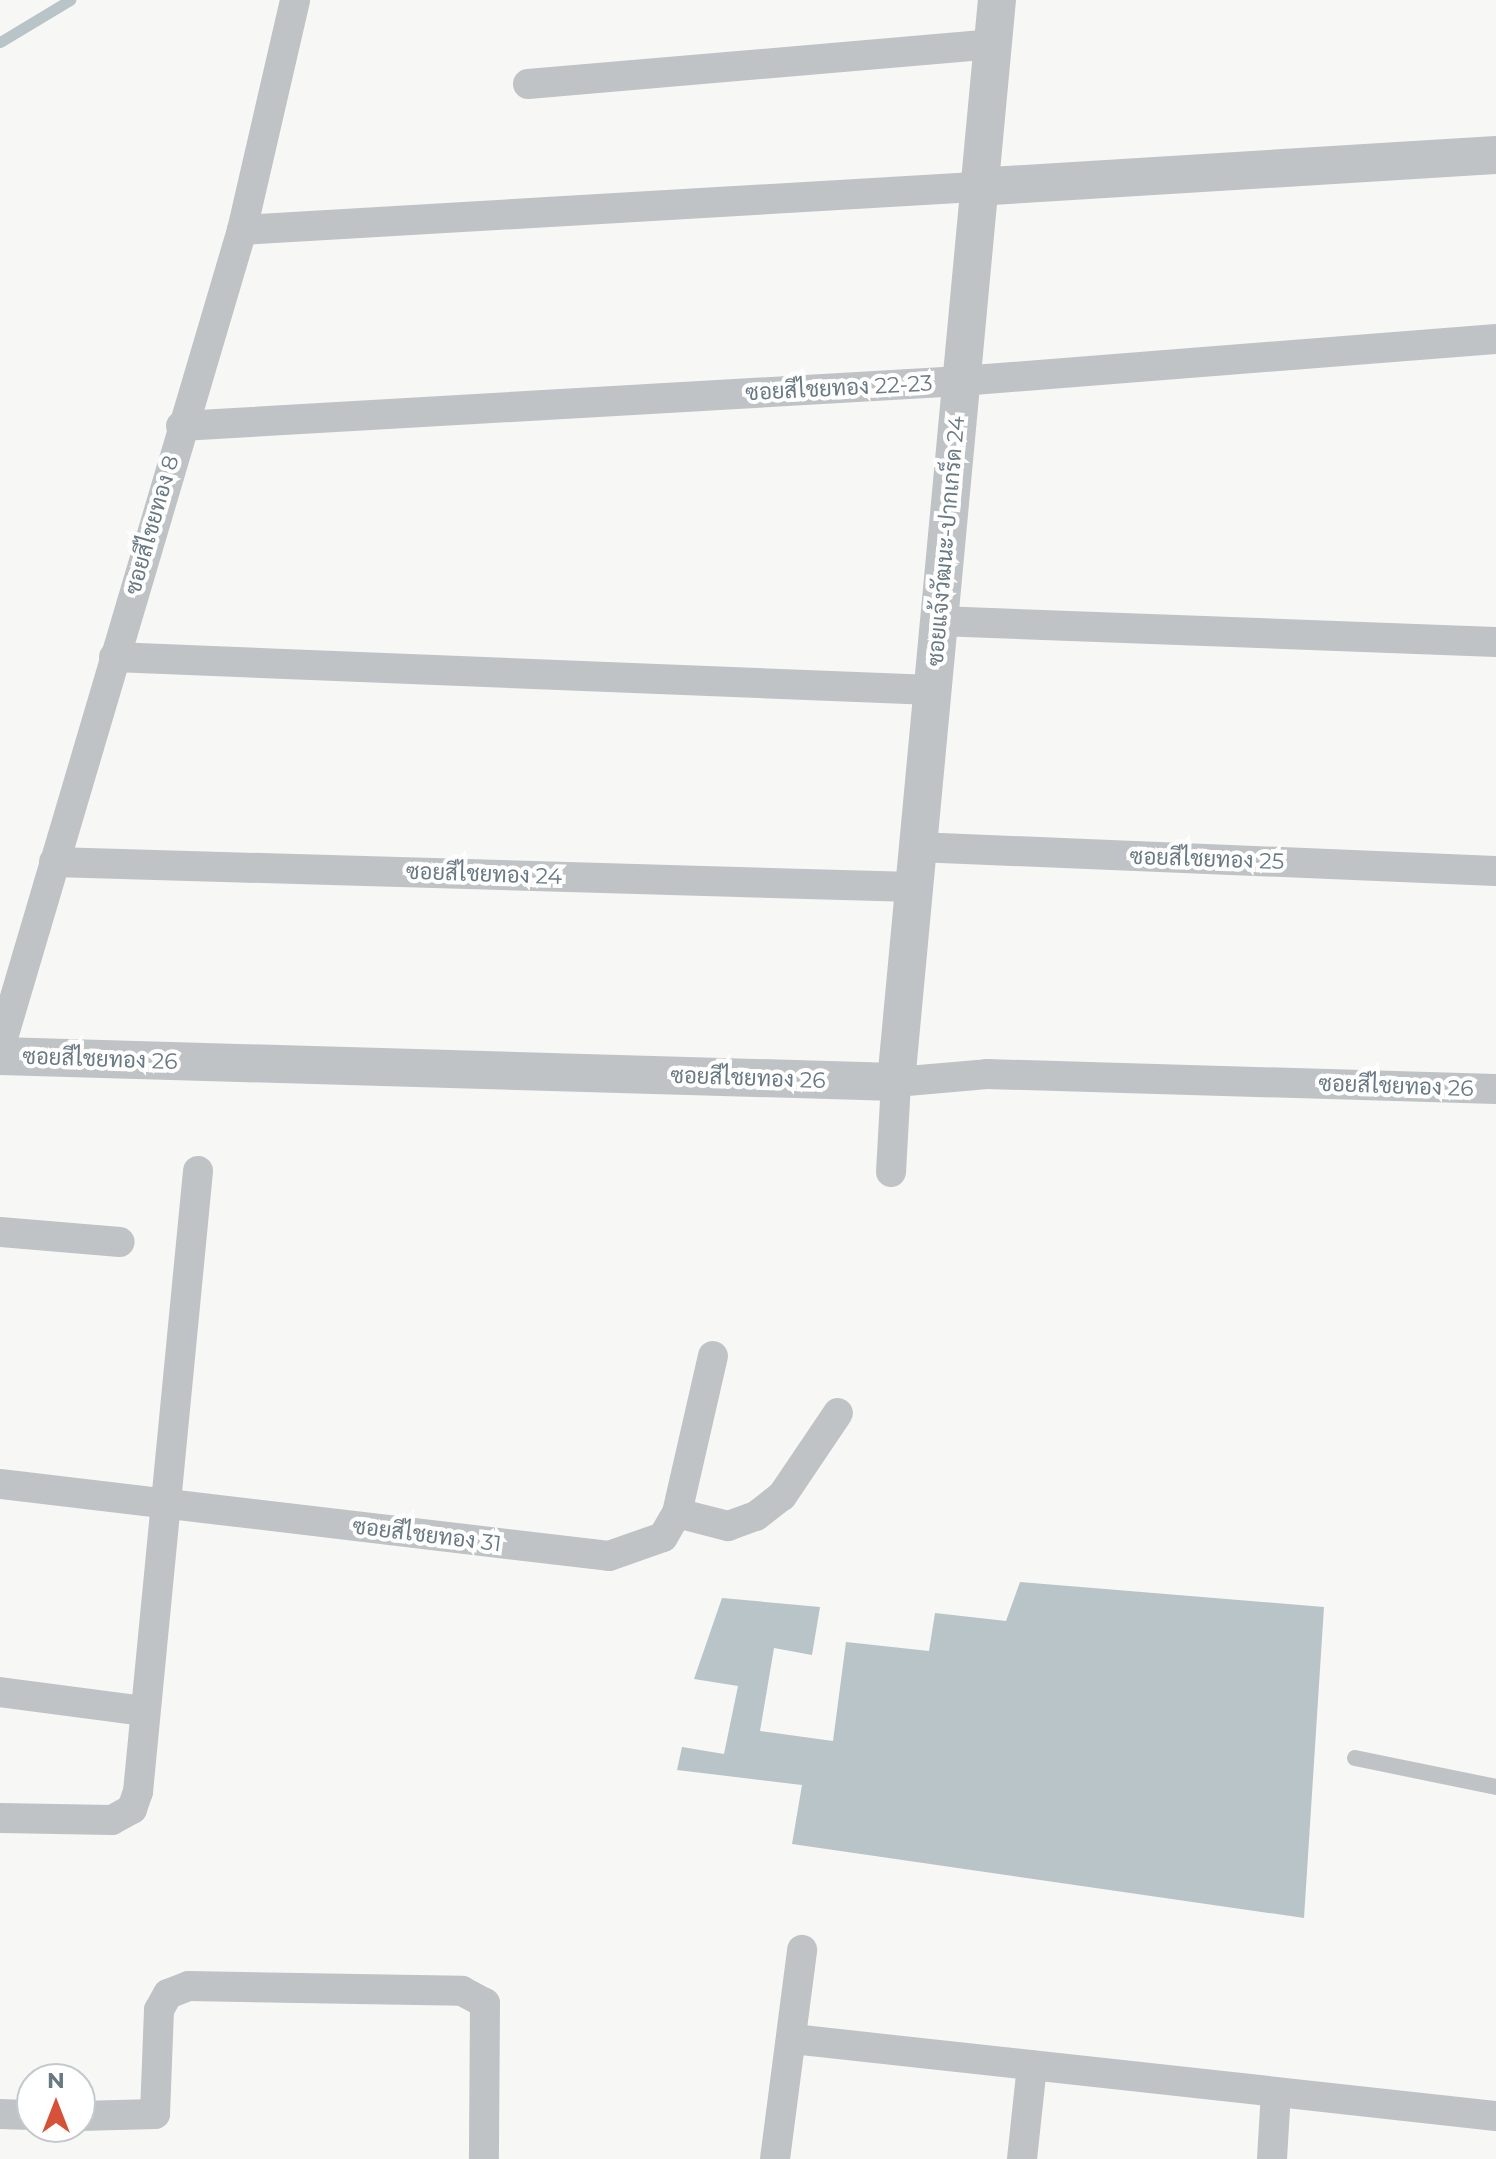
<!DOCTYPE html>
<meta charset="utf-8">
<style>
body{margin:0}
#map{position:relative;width:1496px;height:2159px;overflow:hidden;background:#f7f7f5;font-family:Montserrat,Sarabun,sans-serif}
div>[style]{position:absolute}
.water>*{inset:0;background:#b9c4c8}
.stream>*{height:11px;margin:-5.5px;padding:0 5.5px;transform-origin:5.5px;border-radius:5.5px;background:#b9c4c8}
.service>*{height:16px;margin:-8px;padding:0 8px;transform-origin:8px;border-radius:8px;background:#bfc3c6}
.minor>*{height:30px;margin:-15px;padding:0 15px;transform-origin:15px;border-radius:15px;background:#bfc3c6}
.tertiary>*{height:38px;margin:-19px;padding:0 19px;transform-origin:19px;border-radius:19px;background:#bfc3c6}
span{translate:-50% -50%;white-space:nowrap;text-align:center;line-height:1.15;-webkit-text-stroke:8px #fff;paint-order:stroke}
.street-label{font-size:22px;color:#697983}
.north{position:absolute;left:16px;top:2063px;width:80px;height:80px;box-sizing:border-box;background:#fff;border:2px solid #c3c9cd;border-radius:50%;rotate:0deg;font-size:22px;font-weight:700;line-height:32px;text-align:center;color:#697983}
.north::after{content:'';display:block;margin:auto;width:28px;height:36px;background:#d55238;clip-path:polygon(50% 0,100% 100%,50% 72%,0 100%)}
</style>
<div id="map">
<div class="water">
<i style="clip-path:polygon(1020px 1582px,1324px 1607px,1304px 1918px,792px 1844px,802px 1785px,677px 1770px,682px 1747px,724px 1754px,738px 1686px,694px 1679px,722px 1598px,820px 1607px,812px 1655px,774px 1648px,760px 1731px,833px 1741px,846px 1642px,929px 1651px,935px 1613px,1006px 1621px)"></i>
</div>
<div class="stream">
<i style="left:0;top:42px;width:82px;rotate:-31deg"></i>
</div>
<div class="service">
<i style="left:1355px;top:1758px;width:144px;rotate:11.6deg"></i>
</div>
<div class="minor">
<i style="left:528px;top:84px;width:465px;rotate:-4.9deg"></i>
<i style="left:242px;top:230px;width:734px;rotate:-3.36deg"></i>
<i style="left:181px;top:426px;width:781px;rotate:-3.3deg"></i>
<i style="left:961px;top:381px;width:537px;rotate:-4.49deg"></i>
<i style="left:938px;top:621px;width:558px;rotate:2.16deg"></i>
<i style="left:114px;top:657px;width:819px;rotate:2.31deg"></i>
<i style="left:917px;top:847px;width:579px;rotate:2.37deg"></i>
<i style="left:54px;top:862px;width:860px;rotate:1.67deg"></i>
<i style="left:0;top:1048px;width:853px;rotate:-73.52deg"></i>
<i style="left:242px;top:230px;width:236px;rotate:-77deg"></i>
<i style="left:891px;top:1172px;width:90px;rotate:-86.8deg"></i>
<i style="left:896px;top:1082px;width:91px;rotate:-5deg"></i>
<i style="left:987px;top:1074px;width:509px;rotate:1.69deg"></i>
<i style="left:0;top:1232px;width:120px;rotate:4.8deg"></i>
<i style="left:0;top:1484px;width:613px;rotate:6.74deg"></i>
<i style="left:609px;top:1556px;width:57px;rotate:-19.4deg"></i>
<i style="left:663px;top:1537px;width:28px;rotate:-60deg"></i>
<i style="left:677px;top:1513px;width:161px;rotate:-77.1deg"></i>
<i style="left:677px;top:1513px;width:53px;rotate:14.3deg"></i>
<i style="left:728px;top:1526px;width:30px;rotate:-20deg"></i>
<i style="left:756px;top:1516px;width:33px;rotate:-38deg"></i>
<i style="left:782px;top:1496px;width:100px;rotate:-56deg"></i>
<i style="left:0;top:1692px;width:146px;rotate:7.5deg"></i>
<i style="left:0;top:1818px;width:112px;rotate:1deg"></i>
<i style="left:112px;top:1820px;width:23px;rotate:-29deg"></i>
<i style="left:132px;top:1809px;width:18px;rotate:-71deg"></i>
<i style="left:138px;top:1792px;width:624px;rotate:-84.48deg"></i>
<i style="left:793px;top:2039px;width:707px;rotate:6.25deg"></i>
<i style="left:0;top:2114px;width:32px;rotate:2deg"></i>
<i style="left:80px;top:2116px;width:75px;rotate:-1.5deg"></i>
<i style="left:155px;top:2114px;width:104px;rotate:-87.8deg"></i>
<i style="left:159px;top:2010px;width:18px;rotate:-61deg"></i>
<i style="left:168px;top:1994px;width:22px;rotate:-21deg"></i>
<i style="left:189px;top:1986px;width:273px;rotate:1deg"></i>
<i style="left:462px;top:1991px;width:26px;rotate:28deg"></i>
<i style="left:485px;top:2003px;width:156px;rotate:90.4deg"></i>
<i style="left:775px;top:2159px;width:211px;rotate:-82.6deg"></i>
<i style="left:1022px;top:2159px;width:94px;rotate:-83.9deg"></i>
<i style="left:1272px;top:2159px;width:67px;rotate:-86.6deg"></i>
</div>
<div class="tertiary">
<i style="left:975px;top:187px;width:522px;rotate:-3.51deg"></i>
<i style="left:0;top:1056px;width:896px;rotate:1.66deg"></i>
<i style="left:896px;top:1082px;width:1087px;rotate:-84.67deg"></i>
</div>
<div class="street-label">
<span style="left:839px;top:388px;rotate:-3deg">ซอยสีไชยทอง 22-23</span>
<span style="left:152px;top:525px;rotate:-74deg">ซอยสีไชยทอง 8</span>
<span style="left:946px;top:541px;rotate:-85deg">ซอยแจ้งวัฒนะ-ปากเกร็ด 24</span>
<span style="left:1207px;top:859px;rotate:2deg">ซอยสีไชยทอง 25</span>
<span style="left:484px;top:874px;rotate:2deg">ซอยสีไชยทอง 24</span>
<span style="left:100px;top:1059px;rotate:2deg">ซอยสีไชยทอง 26</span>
<span style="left:748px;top:1078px;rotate:2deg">ซอยสีไชยทอง 26</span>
<span style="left:1396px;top:1086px;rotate:2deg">ซอยสีไชยทอง 26</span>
<span style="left:427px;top:1535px;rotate:7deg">ซอยสีไชยทอง 31</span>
</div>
<div class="north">N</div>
</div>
